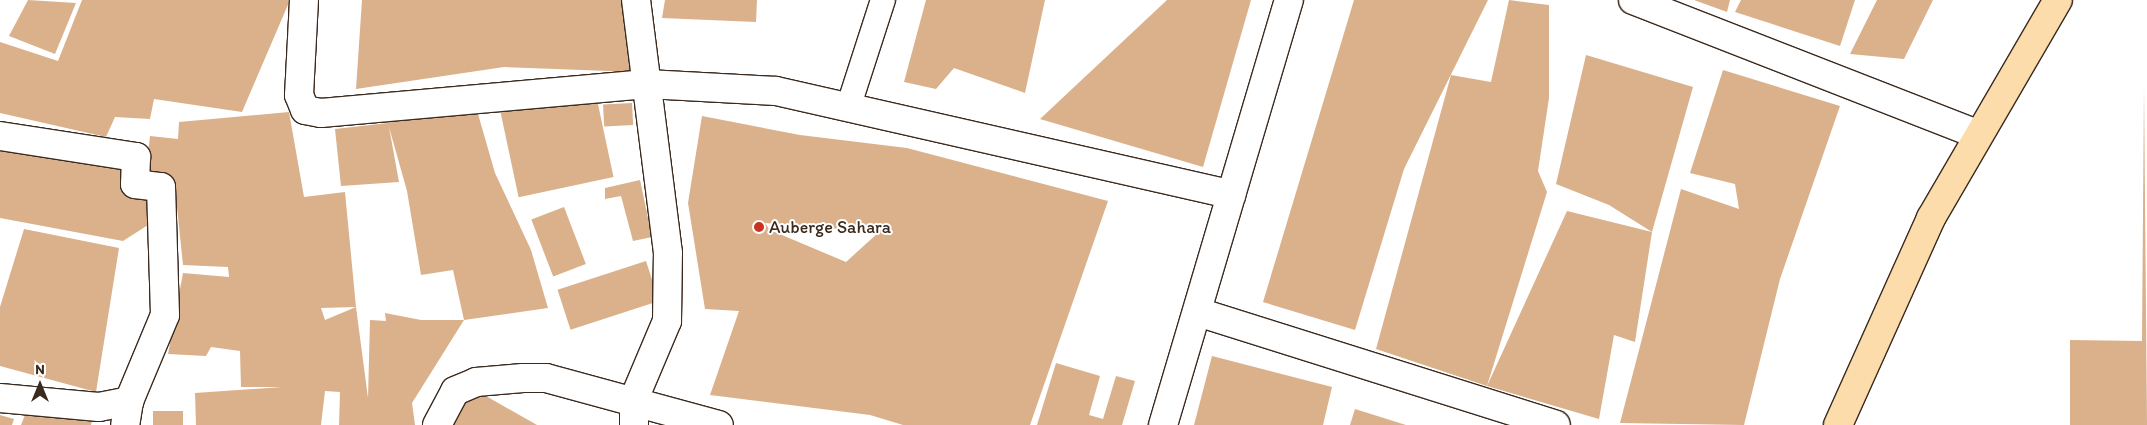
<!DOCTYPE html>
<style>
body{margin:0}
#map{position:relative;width:2147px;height:425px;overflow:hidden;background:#fff;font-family:Itim,sans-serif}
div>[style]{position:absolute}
.building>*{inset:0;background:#dab18b;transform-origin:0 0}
.roads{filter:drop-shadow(1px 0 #3b2a1e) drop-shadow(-1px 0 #3b2a1e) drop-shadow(0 1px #3b2a1e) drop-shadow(0 -1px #3b2a1e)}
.service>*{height:24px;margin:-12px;padding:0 12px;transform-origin:12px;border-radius:12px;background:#fff}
.minor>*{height:28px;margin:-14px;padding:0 14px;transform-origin:14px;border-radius:14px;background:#fff}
.trunk>*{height:28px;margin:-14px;padding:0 14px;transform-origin:14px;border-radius:14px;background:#fddcac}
.dots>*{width:14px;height:14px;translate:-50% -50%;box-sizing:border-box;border:2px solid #fff;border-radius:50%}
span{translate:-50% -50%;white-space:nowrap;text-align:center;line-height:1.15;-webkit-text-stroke:4px #fff;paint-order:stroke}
.poi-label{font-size:18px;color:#3b2a1e}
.left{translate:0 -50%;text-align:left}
.north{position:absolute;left:15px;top:360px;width:50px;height:50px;-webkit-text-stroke:4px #fff;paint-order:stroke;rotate:0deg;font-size:14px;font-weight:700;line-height:20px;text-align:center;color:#3b2a1e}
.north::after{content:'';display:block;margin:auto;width:18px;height:22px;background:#3b2a1e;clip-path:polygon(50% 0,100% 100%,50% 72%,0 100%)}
</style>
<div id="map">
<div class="building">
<i style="clip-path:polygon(28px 0,76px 3px,55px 54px,9px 36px)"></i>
<i style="clip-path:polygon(82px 0,290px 0,242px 112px,154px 99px,150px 119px,115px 117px,106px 137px,0 113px,0 42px,58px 61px)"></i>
<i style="clip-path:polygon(362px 0,630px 0,636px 72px,504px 67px,356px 89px)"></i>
<i style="clip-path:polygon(665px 0,757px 0,756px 22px,662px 18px)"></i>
<i style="clip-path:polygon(926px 0,1045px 0,1025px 93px,954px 68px,936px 89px,904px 82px)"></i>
<i style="clip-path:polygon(1167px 0,1251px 0,1203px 167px,1040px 119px)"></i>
<i style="clip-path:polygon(1354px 0,1488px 0,1404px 169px,1355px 330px,1263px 302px)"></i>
<i style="clip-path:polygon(1509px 0,1549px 5px,1549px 98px,1538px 171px,1547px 192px,1487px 386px,1376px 349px,1451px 75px,1491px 82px)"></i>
<i style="clip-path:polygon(1694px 0,1730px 0,1727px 12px)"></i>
<i style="clip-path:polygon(1741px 0,1855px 0,1840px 46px,1735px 12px)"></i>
<i style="clip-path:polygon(1877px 0,1933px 0,1904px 59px,1850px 54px)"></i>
<i style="clip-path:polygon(1586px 55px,1693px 87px,1652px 232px,1609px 205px,1556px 184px)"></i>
<i style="clip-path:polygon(1723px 70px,1840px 106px,1780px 279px,1744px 425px,1620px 423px,1681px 189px,1739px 209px,1735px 184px,1690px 173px)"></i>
<i style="clip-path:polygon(2144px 86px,2147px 425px,2070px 425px,2070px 340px,2142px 341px)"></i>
<i style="left:595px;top:90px;width:89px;height:97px;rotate:78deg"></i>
<i style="left:632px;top:103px;width:22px;height:29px;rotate:87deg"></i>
<i style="clip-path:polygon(289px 112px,304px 197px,345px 192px,356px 307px,321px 308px,325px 320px,356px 307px,368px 398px,370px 320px,386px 321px,385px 313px,421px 320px,464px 320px,412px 403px,415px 425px,339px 425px,340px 392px,325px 391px,321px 425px,196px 425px,195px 393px,282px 387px,241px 387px,240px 351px,211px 347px,206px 356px,168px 354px,183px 273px,229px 277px,228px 267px,183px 265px,174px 178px,146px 175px,150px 136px,178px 139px,179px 122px)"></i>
<i style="clip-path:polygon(478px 114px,495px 173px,531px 250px,548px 308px,464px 320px,453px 270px,421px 275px,407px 191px,389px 127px,399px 182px,341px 186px,335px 129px,388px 123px,385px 118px)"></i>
<i style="clip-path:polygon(evenodd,702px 116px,800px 135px,907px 148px,1108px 201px,1030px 425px,903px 425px,870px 415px,710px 395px,739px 311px,705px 309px,688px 203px,702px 116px,765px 223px,879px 232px,846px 262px,770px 230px,765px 223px)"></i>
<i style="clip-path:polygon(0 151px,129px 170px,151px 194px,148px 225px,123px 241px,0 218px)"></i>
<i style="clip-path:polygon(640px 180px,652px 237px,633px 241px,621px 196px,605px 199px,605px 188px)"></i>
<i style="left:564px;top:207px;width:61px;height:35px;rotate:69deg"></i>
<i style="clip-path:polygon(1567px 211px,1652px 232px,1635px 342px,1614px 335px,1599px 419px,1487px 386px)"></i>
<i style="clip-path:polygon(24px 229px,119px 248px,96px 392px,0 366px,0 307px)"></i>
<i style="left:646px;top:261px;width:42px;height:93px;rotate:72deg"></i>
<i style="clip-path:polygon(1212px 356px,1332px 387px,1323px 425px,1194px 425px)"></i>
<i style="clip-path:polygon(1056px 363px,1100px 376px,1089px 415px,1103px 419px,1116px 376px,1135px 381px,1122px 425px,1037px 425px)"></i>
<i style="clip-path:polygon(472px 388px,537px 425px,449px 425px)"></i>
<i style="clip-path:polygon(1355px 409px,1406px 425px,1350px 425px)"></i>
<i style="clip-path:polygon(27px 410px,92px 420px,91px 425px,21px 425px)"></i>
<i style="left:183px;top:411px;width:14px;height:30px;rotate:90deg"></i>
<i style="clip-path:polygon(0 415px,14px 419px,12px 425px,0 425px)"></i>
</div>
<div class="roads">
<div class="service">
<i style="left:849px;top:105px;width:110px;rotate:-72.1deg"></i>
</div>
<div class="minor">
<i style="left:304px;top:0;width:95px;rotate:93deg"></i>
<i style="left:299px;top:95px;width:16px;rotate:68deg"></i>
<i style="left:305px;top:110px;width:16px;rotate:11deg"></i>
<i style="left:321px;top:113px;width:327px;rotate:-5.1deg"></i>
<i style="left:647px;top:84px;width:129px;rotate:3.1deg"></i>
<i style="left:776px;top:91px;width:467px;rotate:12.8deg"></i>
<i style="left:1633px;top:0;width:369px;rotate:21.3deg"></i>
<i style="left:0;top:136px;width:138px;rotate:8.8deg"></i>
<i style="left:136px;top:157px;width:27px;rotate:92deg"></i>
<i style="left:135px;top:184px;width:26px;rotate:7deg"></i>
<i style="left:161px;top:187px;width:128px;rotate:88.2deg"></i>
<i style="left:165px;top:315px;width:93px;rotate:112.7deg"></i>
<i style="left:129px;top:401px;width:24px;rotate:99deg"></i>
<i style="left:1198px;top:312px;width:375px;rotate:17.5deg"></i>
<i style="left:0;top:398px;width:99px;rotate:5.2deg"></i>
<i style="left:99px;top:407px;width:31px;rotate:-11deg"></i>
<i style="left:437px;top:425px;width:38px;rotate:-62deg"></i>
<i style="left:455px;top:391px;width:23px;rotate:-23deg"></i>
<i style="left:476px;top:382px;width:47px;rotate:-4.9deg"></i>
<i style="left:523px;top:378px;width:23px"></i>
<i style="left:546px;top:378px;width:179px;rotate:15.2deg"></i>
<i style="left:634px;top:425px;width:26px;rotate:-90deg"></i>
<i style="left:634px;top:399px;width:85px;rotate:-67.1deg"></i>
<i style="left:667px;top:321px;width:68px;rotate:-89.2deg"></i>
<i style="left:668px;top:253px;width:255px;rotate:-97.2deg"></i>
<i style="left:1163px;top:425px;width:443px;rotate:-73.5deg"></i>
</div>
<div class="trunk">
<i style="left:1838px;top:425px;width:227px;rotate:-65.8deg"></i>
<i style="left:1931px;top:218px;width:252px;rotate:-59.8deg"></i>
</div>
</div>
<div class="dots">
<i style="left:759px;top:227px;background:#c8321e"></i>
</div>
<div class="poi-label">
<span class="left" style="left:769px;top:227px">Auberge Sahara</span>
</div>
<div class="north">N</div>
</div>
